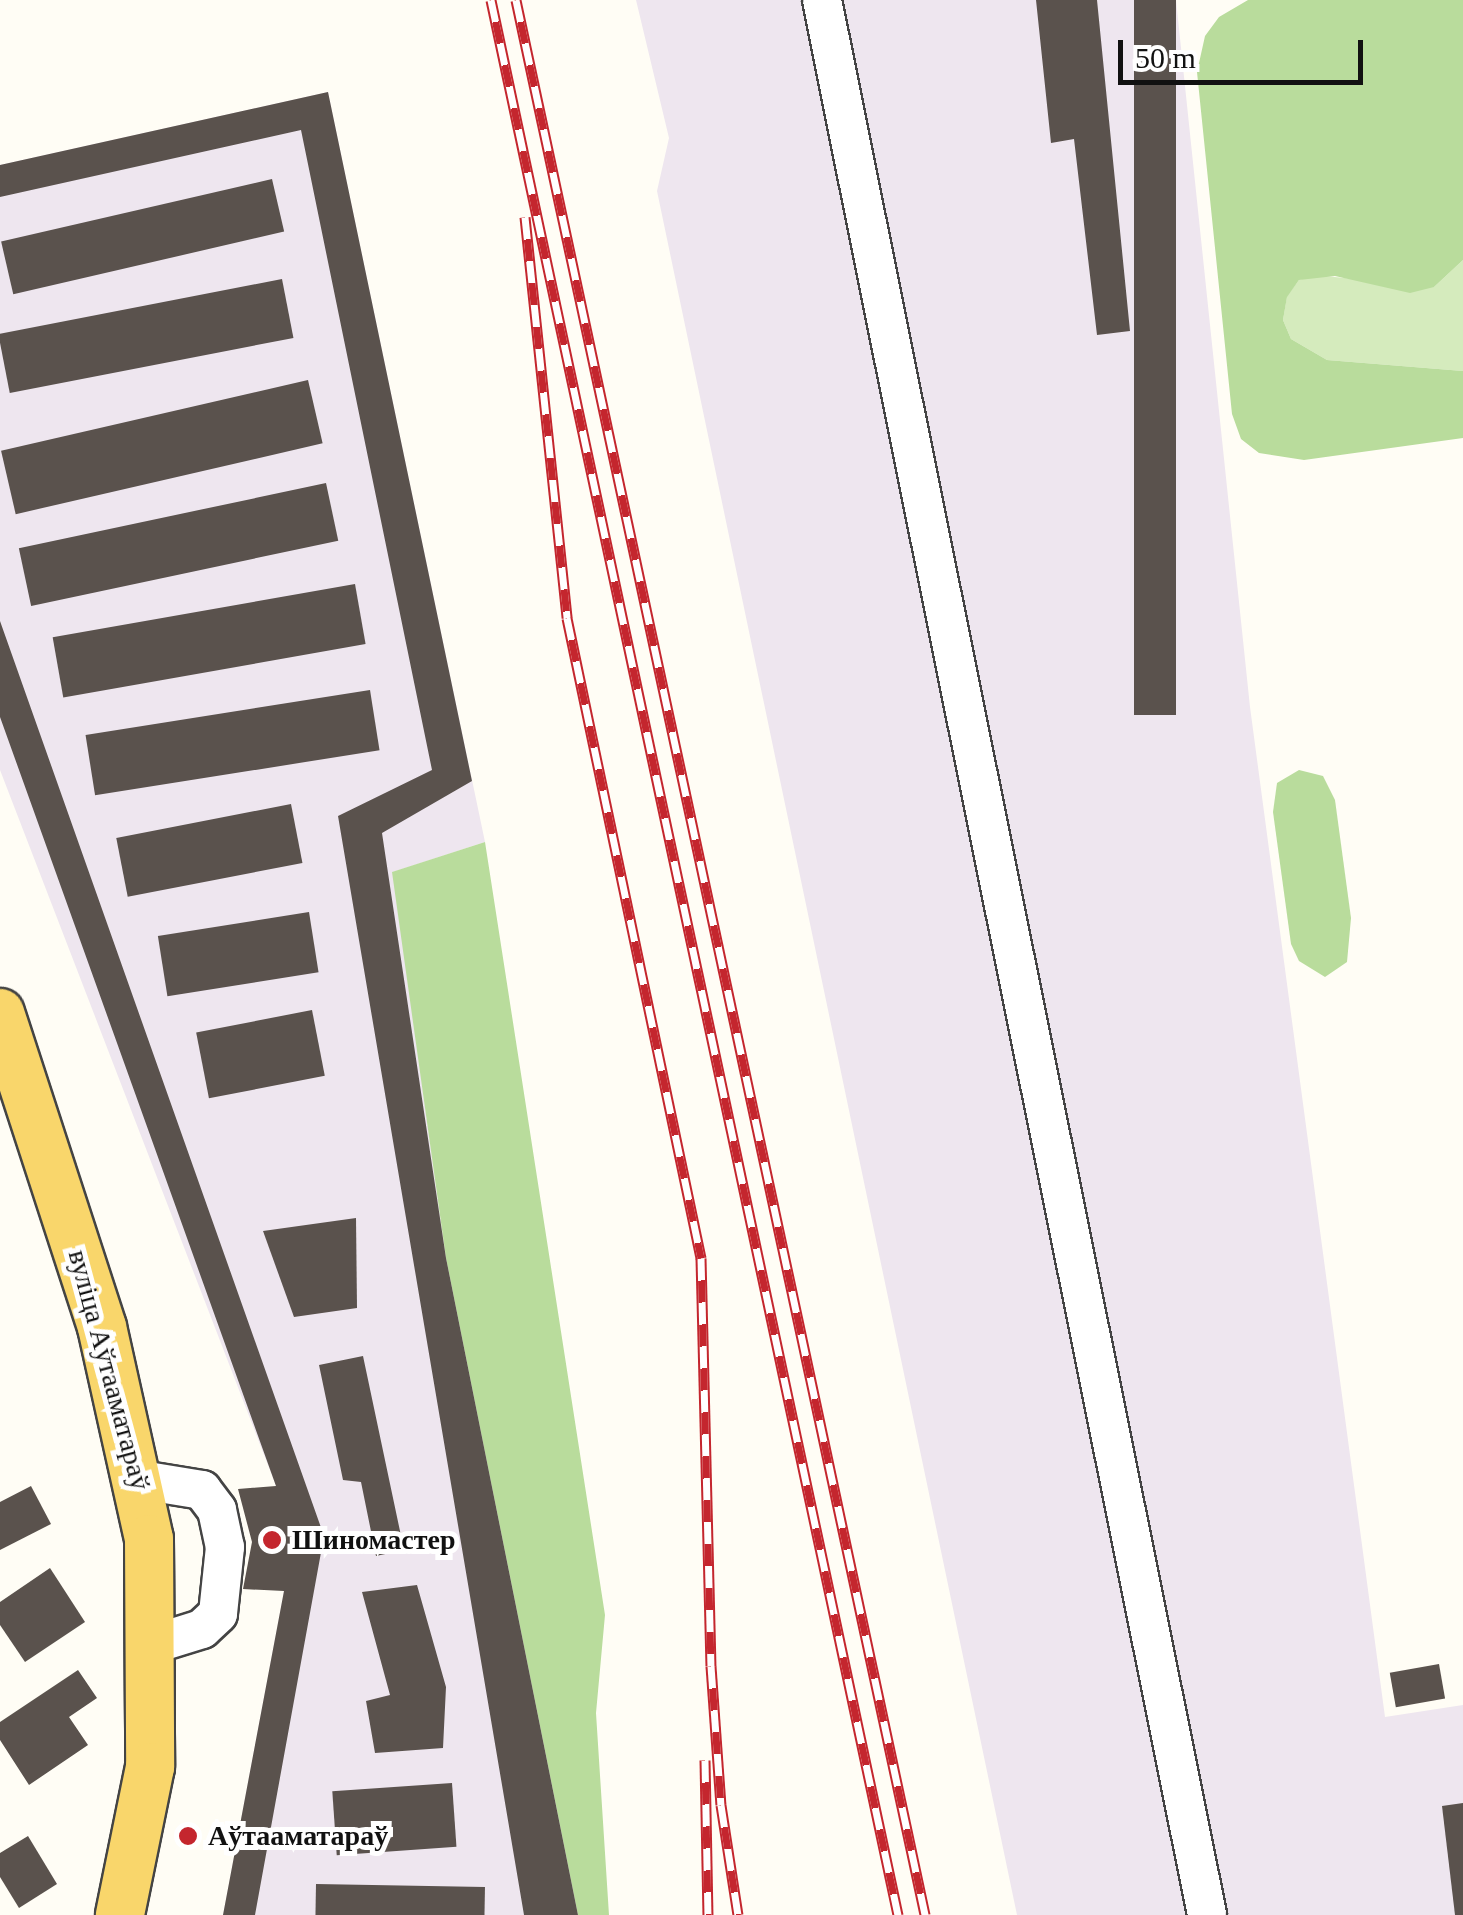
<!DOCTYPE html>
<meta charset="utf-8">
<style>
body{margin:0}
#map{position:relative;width:1463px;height:1915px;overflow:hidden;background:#fffdf5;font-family:"Times New Roman",serif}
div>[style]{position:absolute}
.industrial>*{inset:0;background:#eee6ef}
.green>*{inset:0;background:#d5ebbd}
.forest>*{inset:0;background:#b9dc9c}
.building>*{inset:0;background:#5a524d;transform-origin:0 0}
.roads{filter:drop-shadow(2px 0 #444) drop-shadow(-2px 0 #444) drop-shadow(0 2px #444) drop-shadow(0 -2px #444)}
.minor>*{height:38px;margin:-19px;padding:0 19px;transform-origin:19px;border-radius:19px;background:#fff}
.major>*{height:48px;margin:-24px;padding:0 24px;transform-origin:24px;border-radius:24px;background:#f9d66b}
.rail>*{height:11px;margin-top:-5.5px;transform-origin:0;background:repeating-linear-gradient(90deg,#fff 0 22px,#c4262e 0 44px);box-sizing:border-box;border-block:2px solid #c4262e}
.dots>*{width:28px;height:28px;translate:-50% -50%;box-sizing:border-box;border:5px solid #fff;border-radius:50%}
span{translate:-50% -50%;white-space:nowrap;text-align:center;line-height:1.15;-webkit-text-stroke:10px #fff;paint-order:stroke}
.street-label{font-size:28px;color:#111}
.poi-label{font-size:28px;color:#111;font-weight:700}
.left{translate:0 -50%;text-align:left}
.scale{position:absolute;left:1118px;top:40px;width:245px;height:45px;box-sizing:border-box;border:5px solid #111;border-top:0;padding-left:12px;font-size:30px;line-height:35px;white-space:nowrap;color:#111;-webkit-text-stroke:8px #fff;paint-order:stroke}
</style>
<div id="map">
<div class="industrial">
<i style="clip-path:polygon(636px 0,1176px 0,1250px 707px,1385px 1717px,1463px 1705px,1463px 1915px,1017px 1915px,657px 191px,669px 138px)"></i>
<i style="clip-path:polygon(328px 92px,485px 842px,393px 872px,446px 1258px,578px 1915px,223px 1915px,284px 1591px,276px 1486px,0 770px,0 165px)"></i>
</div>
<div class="green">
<i style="clip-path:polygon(1463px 260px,1463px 371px,1327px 360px,1291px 339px,1283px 320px,1287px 296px,1299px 280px,1315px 275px,1434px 287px)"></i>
</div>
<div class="forest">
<i style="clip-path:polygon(1248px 0,1463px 0,1463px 260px,1434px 287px,1410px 293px,1335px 276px,1299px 280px,1287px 297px,1283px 320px,1291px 339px,1327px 360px,1463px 371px,1463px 438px,1304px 460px,1259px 453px,1241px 439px,1232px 414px,1197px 72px,1205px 36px,1219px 17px)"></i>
<i style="clip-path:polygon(1299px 770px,1323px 776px,1335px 800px,1351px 918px,1347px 962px,1325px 977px,1299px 961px,1291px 944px,1273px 812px,1277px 783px)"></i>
<i style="clip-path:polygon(485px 842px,605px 1615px,596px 1713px,609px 1915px,578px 1915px,446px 1258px,392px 872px)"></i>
</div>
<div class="building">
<i style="clip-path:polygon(1036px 0,1097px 0,1130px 331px,1097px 335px,1074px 139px,1051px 143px)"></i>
<i style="left:1134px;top:0;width:42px;height:715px"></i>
<i style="clip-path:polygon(328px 92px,472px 781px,382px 833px,446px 1258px,578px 1915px,524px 1915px,338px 816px,432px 770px,301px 130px,0 197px,0 165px)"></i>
<i style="left:272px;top:179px;width:54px;height:278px;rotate:77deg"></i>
<i style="left:282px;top:279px;width:60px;height:289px;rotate:79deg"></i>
<i style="left:308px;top:380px;width:65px;height:315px;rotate:77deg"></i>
<i style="left:326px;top:483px;width:59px;height:314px;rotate:78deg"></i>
<i style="left:355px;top:584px;width:61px;height:307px;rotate:80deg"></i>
<i style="clip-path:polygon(0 621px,324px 1536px,255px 1915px,223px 1915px,284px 1591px,243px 1589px,252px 1542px,238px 1489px,276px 1486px,0 717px)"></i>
<i style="left:370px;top:690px;width:61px;height:288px;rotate:81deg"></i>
<i style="left:291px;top:804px;width:60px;height:178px;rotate:79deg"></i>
<i style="left:309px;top:912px;width:61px;height:153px;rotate:81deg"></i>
<i style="left:312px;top:1010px;width:67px;height:118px;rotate:79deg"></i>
<i style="clip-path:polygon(356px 1218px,357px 1308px,294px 1317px,263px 1231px)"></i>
<i style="clip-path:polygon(363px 1356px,404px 1550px,376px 1556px,361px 1482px,343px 1480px,319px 1365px)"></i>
<i style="clip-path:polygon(31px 1486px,51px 1524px,0 1550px,0 1502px)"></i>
<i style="clip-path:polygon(50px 1568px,85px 1622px,25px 1662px,0 1625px,0 1602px)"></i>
<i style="clip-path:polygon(417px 1585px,446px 1687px,443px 1748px,375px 1753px,366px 1701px,390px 1695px,362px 1592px)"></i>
<i style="left:1439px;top:1664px;width:35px;height:50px;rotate:80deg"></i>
<i style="clip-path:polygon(78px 1670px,97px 1698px,69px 1717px,88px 1745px,29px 1785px,0 1740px,0 1722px)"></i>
<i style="left:452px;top:1783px;width:64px;height:120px;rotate:86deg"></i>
<i style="clip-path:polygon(1463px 1803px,1463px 1915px,1455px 1915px,1442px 1806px)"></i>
<i style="clip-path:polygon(28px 1836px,57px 1884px,19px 1908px,0 1877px,0 1853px)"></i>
<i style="left:316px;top:1884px;width:169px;height:31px;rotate:1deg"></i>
</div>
<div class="roads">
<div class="minor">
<i style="left:822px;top:0;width:1953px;rotate:78.63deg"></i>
<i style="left:141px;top:1480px;width:62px;rotate:9.3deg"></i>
<i style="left:202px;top:1490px;width:25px;rotate:53deg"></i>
<i style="left:217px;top:1510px;width:38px;rotate:78deg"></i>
<i style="left:225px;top:1547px;width:67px;rotate:96deg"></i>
<i style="left:218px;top:1614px;width:22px;rotate:137deg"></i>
<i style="left:202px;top:1629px;width:50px;rotate:162.6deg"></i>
</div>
<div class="major">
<i style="left:0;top:1013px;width:330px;rotate:72deg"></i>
<i style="left:102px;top:1327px;width:217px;rotate:77.5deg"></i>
<i style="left:149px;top:1539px;width:228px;rotate:89.7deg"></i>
<i style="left:150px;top:1767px;width:151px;rotate:101.5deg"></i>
</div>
</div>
<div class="rail">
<i style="left:491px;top:0;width:1958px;rotate:78deg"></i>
<i style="left:516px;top:0;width:1958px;rotate:77.94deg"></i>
<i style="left:525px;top:217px;width:403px;rotate:84deg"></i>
<i style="left:567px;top:618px;width:654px;rotate:78.17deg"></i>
<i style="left:701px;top:1258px;width:408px;rotate:88.6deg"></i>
<i style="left:711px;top:1666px;width:139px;rotate:85.9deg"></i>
<i style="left:721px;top:1805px;width:111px;rotate:81.2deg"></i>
<i style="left:705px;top:1760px;width:155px;rotate:88.9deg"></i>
</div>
<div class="dots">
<i style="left:272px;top:1540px;background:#c4262e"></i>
<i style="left:188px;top:1836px;background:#c4262e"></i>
</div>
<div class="street-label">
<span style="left:109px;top:1370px;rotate:75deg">вуліца Аўтааматараў</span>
</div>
<div class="poi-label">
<span class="left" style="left:292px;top:1540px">Шиномастер</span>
<span class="left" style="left:208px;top:1836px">Аўтааматараў</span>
</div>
<div class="scale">50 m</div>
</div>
